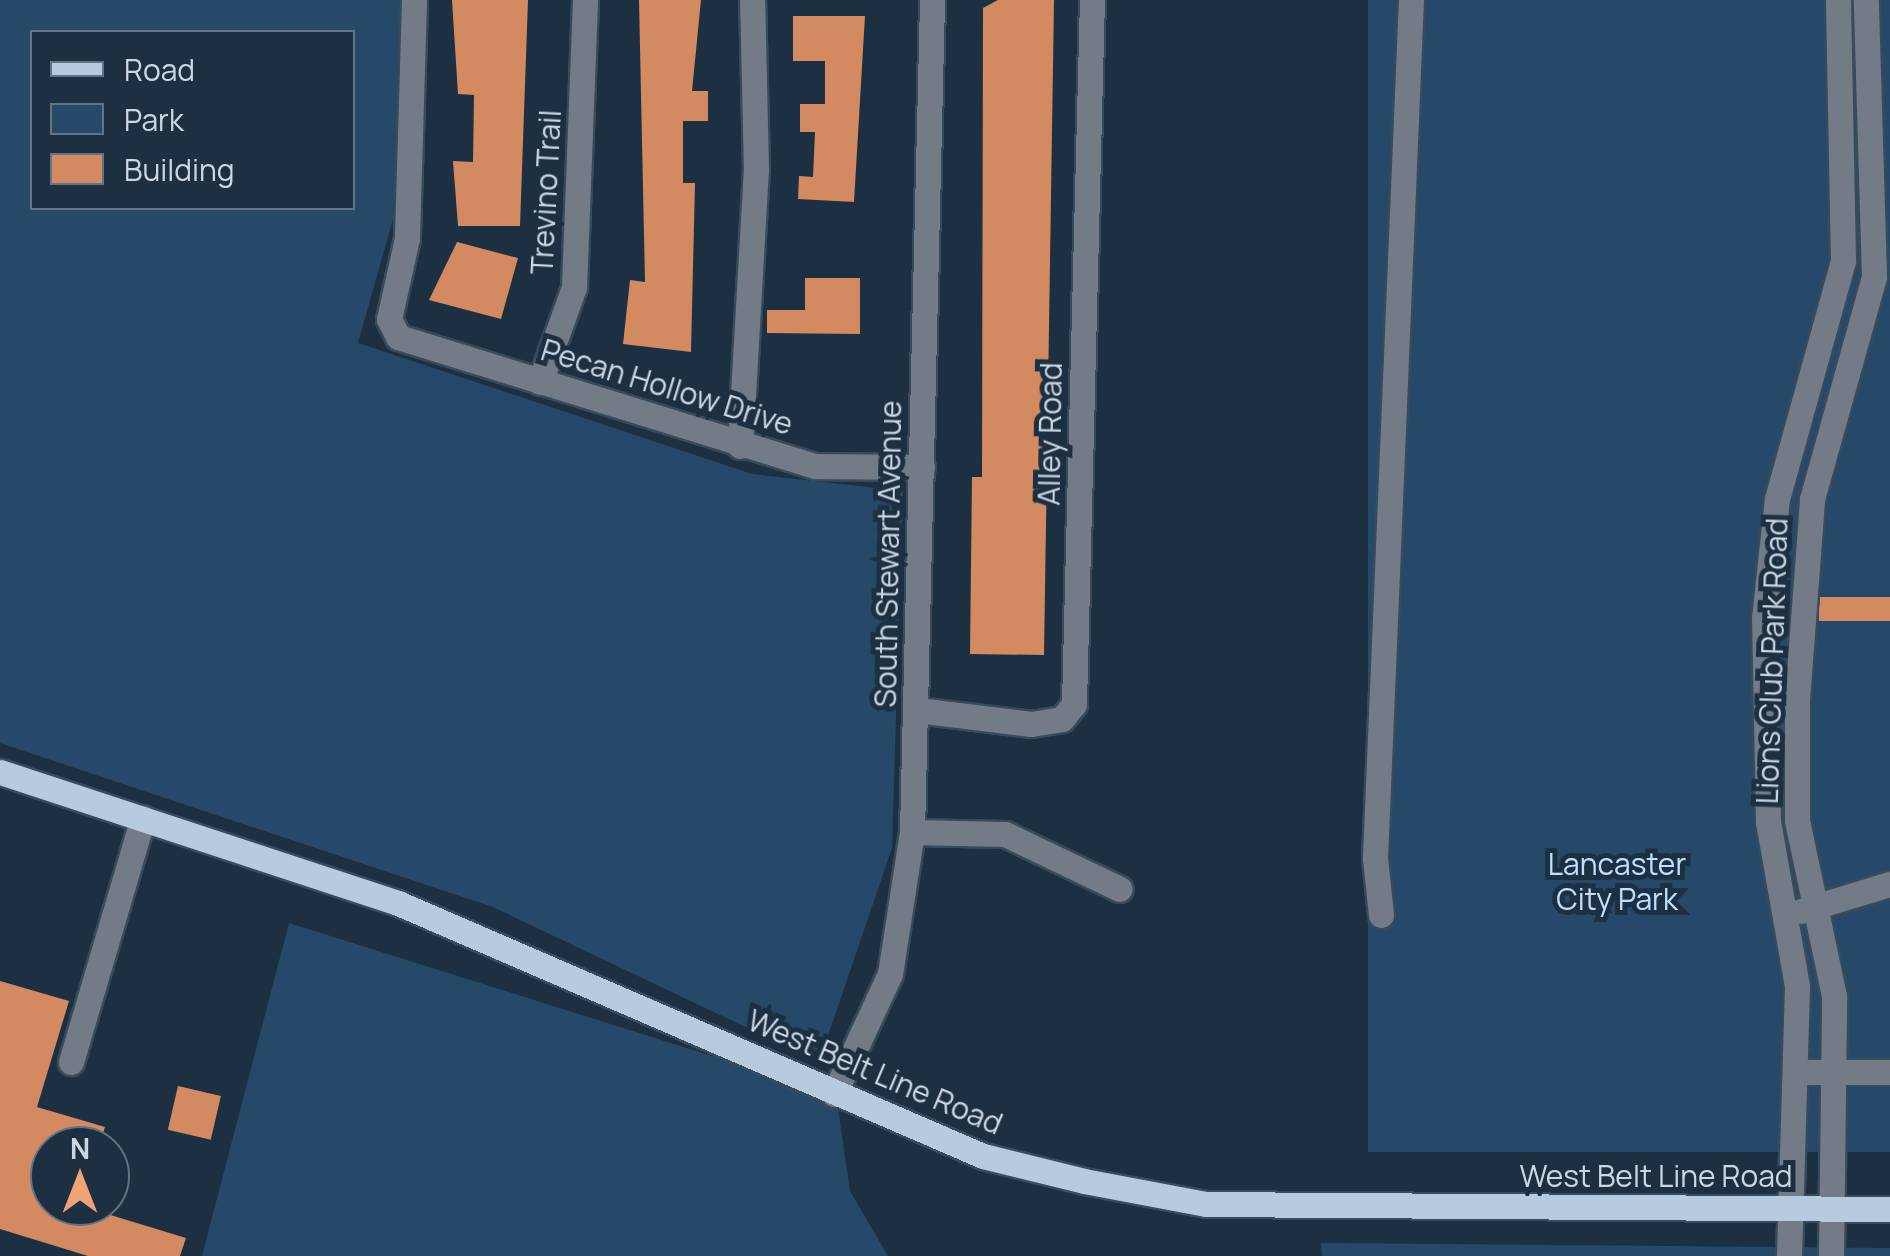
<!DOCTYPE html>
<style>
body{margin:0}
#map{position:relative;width:1890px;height:1256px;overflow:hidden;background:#1c3042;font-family:Manrope,sans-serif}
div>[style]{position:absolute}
.green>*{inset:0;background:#274969;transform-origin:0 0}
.building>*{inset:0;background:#d38a61;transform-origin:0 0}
.roads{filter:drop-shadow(2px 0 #384b5c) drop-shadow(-2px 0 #384b5c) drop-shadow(0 2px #384b5c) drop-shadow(0 -2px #384b5c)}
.minor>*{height:25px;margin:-12.5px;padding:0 12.5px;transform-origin:12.5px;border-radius:12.5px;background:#737c86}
.major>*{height:25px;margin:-12.5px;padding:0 12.5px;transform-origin:12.5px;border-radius:12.5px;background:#b7cbdf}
span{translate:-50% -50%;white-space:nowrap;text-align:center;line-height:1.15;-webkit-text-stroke:10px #1c3042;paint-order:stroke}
.street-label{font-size:30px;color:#cbd7e2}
.park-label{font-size:30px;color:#c0e0ff}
.legend{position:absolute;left:30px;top:30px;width:325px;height:180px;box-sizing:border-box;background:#1c3042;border:2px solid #627382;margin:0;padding:12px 18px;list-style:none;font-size:30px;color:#cbd7e2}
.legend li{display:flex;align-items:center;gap:20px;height:50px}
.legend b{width:50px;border:2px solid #627382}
.north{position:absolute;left:30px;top:1126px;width:100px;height:100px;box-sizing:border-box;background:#1c3042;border:2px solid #627382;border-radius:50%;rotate:0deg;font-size:28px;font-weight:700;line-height:40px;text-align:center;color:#cbd7e2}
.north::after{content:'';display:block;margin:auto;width:35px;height:45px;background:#f0a378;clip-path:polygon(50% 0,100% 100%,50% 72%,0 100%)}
</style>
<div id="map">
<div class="green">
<i style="clip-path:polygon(evenodd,0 0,403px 0,393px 219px,358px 343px,752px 474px,903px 491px,892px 848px,819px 1062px,493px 907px,0 743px,0 0,32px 32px,352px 32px,352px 208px,32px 208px,32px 32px)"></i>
<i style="left:1368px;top:0;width:522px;height:1152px"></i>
<i style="clip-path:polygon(289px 923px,836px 1095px,850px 1191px,888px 1256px,202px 1256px)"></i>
<i style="clip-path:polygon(1321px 1243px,1890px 1248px,1890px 1256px,1322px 1256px)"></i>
</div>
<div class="building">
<i style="clip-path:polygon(452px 0,528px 0,520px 226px,458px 226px,453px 161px,473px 162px,474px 95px,458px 94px)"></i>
<i style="clip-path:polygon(639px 0,701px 0,692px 91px,708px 91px,708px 121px,683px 121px,683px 183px,695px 183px,691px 352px,623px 344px,630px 280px,645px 282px)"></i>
<i style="clip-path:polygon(998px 0,1054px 0,1044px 655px,970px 654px,972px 477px,982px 477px,983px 8px)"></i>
<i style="clip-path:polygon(793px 16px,865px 16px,854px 202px,798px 199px,799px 176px,813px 177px,815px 132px,800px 132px,800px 104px,825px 104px,825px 61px,793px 61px)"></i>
<i style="clip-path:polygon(457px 242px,518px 258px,501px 319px,429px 300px)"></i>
<i style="clip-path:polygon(805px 278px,860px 278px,860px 334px,767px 333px,767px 310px,805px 310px)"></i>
<i style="left:1890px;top:597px;width:24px;height:71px;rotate:90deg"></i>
<i style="clip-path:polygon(0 981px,69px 1001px,37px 1107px,105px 1127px,99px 1146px,50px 1146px,50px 1206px,81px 1206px,186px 1238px,180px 1256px,88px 1256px,0 1229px)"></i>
<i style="left:178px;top:1086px;width:44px;height:45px;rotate:13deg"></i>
</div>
<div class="roads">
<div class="minor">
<i style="left:414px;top:0;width:238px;rotate:91.7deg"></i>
<i style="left:407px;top:238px;width:83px;rotate:102.5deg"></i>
<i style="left:389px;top:319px;width:20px;rotate:63deg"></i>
<i style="left:398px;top:337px;width:436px;rotate:17.2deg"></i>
<i style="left:815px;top:466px;width:107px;rotate:0.5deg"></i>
<i style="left:540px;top:382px;width:101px;rotate:-70.3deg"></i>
<i style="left:574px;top:287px;width:287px;rotate:-87.8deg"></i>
<i style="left:740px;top:446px;width:276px;rotate:-86.7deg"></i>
<i style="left:756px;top:170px;width:170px;rotate:-91.3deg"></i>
<i style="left:917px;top:710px;width:115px;rotate:7deg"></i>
<i style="left:1031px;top:724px;width:31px;rotate:-9deg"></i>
<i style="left:1062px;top:719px;width:19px;rotate:-51deg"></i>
<i style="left:1074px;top:704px;width:704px;rotate:-88.54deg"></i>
<i style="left:912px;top:832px;width:93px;rotate:1.2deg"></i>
<i style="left:1005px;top:834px;width:127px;rotate:25.6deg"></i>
<i style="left:1801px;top:911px;width:93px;rotate:-16.9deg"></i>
<i style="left:1381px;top:915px;width:57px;rotate:-96deg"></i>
<i style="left:1375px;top:858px;width:859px;rotate:-87.6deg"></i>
<i style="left:71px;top:1062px;width:254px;rotate:-73.6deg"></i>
<i style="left:1797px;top:1072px;width:93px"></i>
<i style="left:834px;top:1094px;width:132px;rotate:-65deg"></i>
<i style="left:890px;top:974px;width:144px;rotate:-81.2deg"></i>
<i style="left:912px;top:832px;width:832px;rotate:-88.62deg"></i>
<i style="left:1789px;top:1256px;width:270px;rotate:-88.3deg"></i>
<i style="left:1797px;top:986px;width:167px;rotate:-100deg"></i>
<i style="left:1768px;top:822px;width:204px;rotate:-91.1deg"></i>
<i style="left:1764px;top:618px;width:120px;rotate:-83.8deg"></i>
<i style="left:1777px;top:499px;width:247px;rotate:-74.5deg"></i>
<i style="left:1843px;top:261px;width:261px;rotate:-91.1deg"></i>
<i style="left:1831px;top:1256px;width:260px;rotate:-89.3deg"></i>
<i style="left:1834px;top:996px;width:180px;rotate:-101.9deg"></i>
<i style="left:1797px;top:820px;width:120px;rotate:-90deg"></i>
<i style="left:1797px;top:700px;width:202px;rotate:-85.7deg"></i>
<i style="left:1812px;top:499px;width:230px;rotate:-74.4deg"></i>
<i style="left:1874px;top:277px;width:277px;rotate:-91.7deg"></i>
</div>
<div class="major">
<i style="left:0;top:772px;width:419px;rotate:18.2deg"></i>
<i style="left:398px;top:903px;width:637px;rotate:23.39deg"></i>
<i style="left:983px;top:1156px;width:104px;rotate:13.9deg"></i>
<i style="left:1084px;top:1181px;width:124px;rotate:10.7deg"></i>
<i style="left:1206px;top:1204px;width:684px;rotate:0.42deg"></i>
</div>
</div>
<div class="street-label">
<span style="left:546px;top:192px;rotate:-87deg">Trevino Trail</span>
<span style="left:667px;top:387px;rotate:17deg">Pecan Hollow Drive</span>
<span style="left:1050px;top:434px;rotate:-89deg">Alley Road</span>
<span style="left:888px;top:554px;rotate:-89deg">South Stewart Avenue</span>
<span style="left:1772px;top:661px;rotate:-88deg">Lions Club Park Road</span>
<span style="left:875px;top:1072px;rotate:23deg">West Belt Line Road</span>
<span style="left:1656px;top:1176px">West Belt Line Road</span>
</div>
<div class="park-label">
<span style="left:1617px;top:881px">Lancaster<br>City Park</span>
</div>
<ul class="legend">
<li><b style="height:12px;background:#b7cbdf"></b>Road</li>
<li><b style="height:28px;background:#274969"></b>Park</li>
<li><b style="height:28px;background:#d38a61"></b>Building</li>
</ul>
<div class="north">N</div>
</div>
